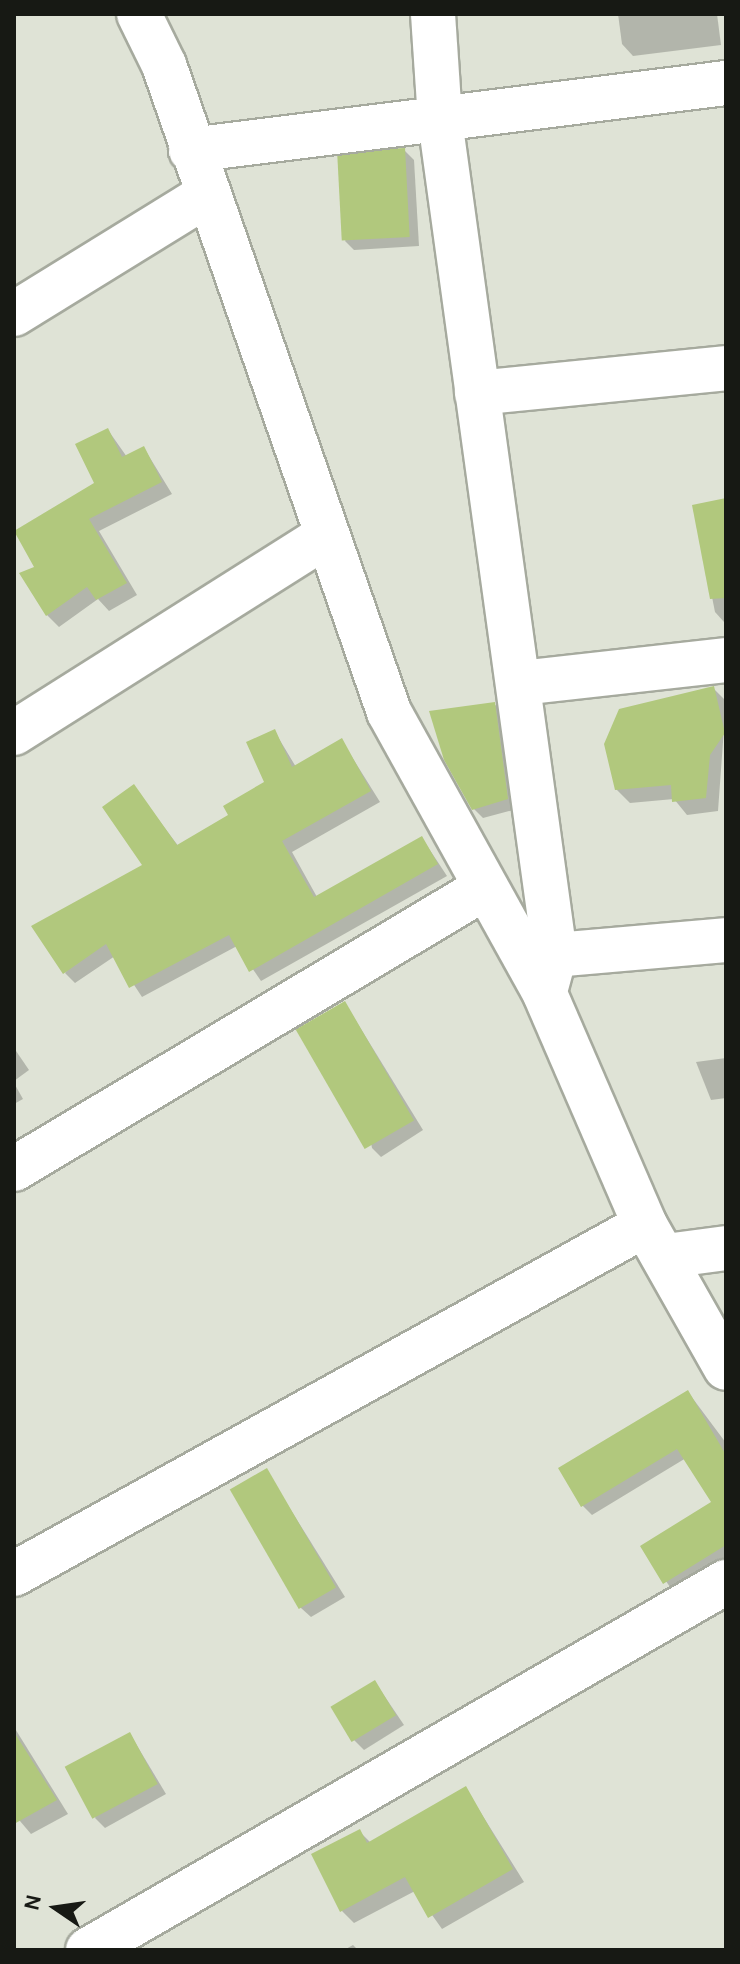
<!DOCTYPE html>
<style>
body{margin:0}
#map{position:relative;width:740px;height:1964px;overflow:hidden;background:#dfe3d6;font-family:Karla,sans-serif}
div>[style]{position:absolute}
.shadow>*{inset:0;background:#0003}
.building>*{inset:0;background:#b1c87d;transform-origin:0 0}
.roads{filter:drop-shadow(2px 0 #a6aa9e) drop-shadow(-2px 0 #a6aa9e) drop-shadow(0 2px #a6aa9e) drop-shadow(0 -2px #a6aa9e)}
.minor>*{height:44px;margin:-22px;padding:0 22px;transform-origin:22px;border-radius:22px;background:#fff}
span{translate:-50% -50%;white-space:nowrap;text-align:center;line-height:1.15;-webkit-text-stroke:7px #dfe3d6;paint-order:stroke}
.frame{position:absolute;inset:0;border:16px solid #171914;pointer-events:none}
.north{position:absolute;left:16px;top:1868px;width:80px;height:80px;-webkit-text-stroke:6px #dfe3d6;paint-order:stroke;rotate:283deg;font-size:22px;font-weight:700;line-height:32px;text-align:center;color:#171914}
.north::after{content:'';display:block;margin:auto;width:28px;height:36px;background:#171914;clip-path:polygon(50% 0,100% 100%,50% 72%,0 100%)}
</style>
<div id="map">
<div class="shadow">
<i style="clip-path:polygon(618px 14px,717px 14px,721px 45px,633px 56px,622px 44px)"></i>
<i style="clip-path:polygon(404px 150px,414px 160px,419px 246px,354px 250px,345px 241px)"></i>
<i style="clip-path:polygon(108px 430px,127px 457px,144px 448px,172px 494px,99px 531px,137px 595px,109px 611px,98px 599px,59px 627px,47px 615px,37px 568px,97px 484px)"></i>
<i style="clip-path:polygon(726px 500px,726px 622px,724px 622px,715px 612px,694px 506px)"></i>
<i style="clip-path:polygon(714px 689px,726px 701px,718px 811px,687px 815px,674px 799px,630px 803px,616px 789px)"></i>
<i style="clip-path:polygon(494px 704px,504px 713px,517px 809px,483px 818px,473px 808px)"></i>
<i style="clip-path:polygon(275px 732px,296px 767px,342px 741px,380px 802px,292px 852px,317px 897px,422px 838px,447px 876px,261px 981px,237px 946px,142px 997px,115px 956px,75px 983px,65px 973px,145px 866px,134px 787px,179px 847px,231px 816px,266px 782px)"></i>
<i style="clip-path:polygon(345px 1003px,423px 1130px,381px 1157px,372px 1148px)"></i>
<i style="clip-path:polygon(14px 1048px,29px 1070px,14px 1081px)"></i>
<i style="clip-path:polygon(726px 1058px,726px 1098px,711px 1100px,696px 1062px)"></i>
<i style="clip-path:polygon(14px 1083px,23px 1099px,14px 1104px)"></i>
<i style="clip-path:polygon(688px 1392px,726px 1443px,726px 1561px,674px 1593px,643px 1547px,713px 1503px,686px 1458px,592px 1515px,582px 1505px)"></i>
<i style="clip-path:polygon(266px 1470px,345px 1597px,311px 1617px,301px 1608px)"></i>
<i style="clip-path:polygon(375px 1682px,404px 1725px,364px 1750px,354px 1740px)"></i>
<i style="clip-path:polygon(14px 1727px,68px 1814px,31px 1834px,14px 1814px)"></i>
<i style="clip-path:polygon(130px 1734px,166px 1794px,105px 1828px,95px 1818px)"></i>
<i style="clip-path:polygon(466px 1789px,524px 1882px,442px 1929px,415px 1891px,354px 1923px,342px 1911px,359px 1831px,371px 1843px)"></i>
<i style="clip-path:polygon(353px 1945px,358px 1950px,344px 1950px)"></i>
</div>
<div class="building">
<i style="left:405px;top:148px;width:89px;height:68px;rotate:87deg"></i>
<i style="clip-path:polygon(108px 428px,122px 457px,144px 446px,162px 482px,89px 519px,127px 583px,96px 600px,87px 587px,46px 616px,19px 573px,34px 567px,14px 531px,94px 483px,75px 444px)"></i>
<i style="clip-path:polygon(726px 498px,726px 598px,710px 599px,692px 505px)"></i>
<i style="clip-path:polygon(714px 686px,725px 733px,710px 755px,706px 798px,672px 802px,671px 785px,615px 790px,604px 744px,619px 709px)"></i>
<i style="clip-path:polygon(495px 702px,508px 799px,472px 810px,444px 760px,429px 711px)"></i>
<i style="clip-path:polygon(275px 729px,292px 767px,342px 738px,371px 791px,282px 841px,314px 897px,422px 836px,438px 864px,249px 972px,229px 935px,129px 988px,106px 944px,63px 974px,31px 926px,142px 865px,102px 807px,134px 784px,177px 845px,228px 815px,223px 806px,264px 782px,246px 742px)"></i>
<i style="left:345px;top:1001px;width:138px;height:57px;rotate:60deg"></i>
<i style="clip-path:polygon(688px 1390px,726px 1455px,726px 1545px,663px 1584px,640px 1546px,711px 1502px,677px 1449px,581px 1507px,558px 1468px)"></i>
<i style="left:267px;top:1468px;width:138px;height:43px;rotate:60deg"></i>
<i style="left:375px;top:1680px;width:41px;height:52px;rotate:59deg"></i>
<i style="clip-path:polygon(14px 1732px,57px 1800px,14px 1824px)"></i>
<i style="left:130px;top:1732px;width:59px;height:74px;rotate:62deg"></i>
<i style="clip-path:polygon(466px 1786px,513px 1869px,428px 1918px,405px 1877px,340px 1912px,311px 1854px,360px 1829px,367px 1843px)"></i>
</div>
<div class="roads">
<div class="minor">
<i style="left:139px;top:14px;width:57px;rotate:63.9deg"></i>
<i style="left:164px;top:65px;width:685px;rotate:70.82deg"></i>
<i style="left:389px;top:712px;width:322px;rotate:61deg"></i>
<i style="left:545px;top:994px;width:252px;rotate:66.6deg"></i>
<i style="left:645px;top:1225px;width:164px;rotate:60.5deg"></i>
<i style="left:433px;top:14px;width:106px;rotate:86.2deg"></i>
<i style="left:440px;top:120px;width:843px;rotate:82.16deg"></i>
<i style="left:191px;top:150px;width:539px;rotate:-7.14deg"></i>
<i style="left:14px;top:314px;width:227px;rotate:-31.7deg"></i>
<i style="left:477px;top:393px;width:250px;rotate:-5.7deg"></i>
<i style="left:521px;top:683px;width:206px;rotate:-6.4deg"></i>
<i style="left:14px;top:733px;width:370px;rotate:-32.3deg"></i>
<i style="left:547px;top:984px;width:30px;rotate:-75deg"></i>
<i style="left:555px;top:955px;width:172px;rotate:-5deg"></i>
<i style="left:14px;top:1169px;width:546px;rotate:-30.84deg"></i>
<i style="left:666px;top:1256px;width:61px;rotate:-7.6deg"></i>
<i style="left:14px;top:1574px;width:721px;rotate:-28.95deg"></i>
<i style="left:88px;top:1950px;width:737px;rotate:-29.98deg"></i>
</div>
</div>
<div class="frame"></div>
<div class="north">N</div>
</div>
